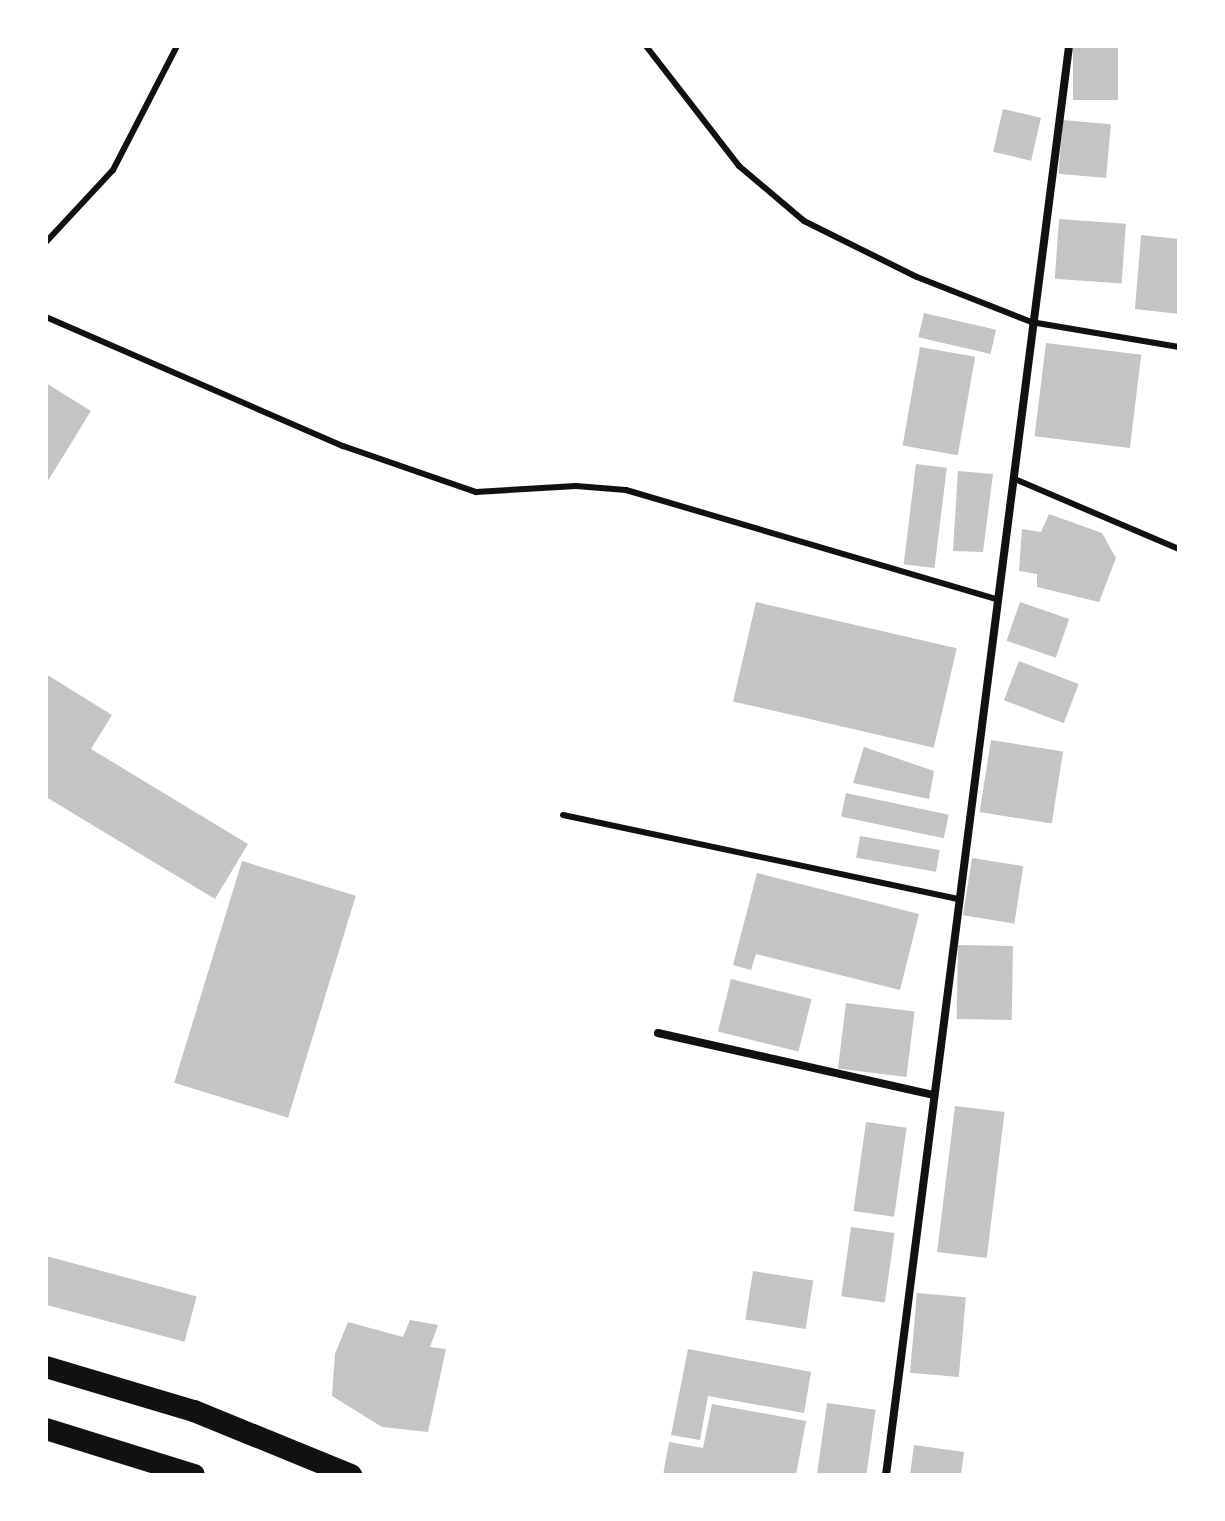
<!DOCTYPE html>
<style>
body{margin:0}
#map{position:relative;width:1225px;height:1521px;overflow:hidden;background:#fff;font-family:Raleway,sans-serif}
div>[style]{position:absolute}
.building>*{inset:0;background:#c4c4c4;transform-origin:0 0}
.service>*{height:6px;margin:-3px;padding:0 3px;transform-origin:3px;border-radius:3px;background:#111}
.minor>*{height:8px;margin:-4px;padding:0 4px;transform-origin:4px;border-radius:4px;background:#111}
.trunk>*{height:22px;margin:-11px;padding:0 11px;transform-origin:11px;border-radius:11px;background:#111}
span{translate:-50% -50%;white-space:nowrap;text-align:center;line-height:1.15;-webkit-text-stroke:7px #fff;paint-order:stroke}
.frame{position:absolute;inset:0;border:48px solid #fff;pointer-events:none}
</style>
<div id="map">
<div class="building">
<i style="left:1073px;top:46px;width:45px;height:54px"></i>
<i style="left:1003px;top:109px;width:39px;height:44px;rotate:13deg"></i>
<i style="left:1063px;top:120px;width:48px;height:54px;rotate:5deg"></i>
<i style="left:1059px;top:219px;width:67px;height:60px;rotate:4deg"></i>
<i style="clip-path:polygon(1141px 235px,1179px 239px,1179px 314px,1135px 309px)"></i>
<i style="left:924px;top:313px;width:74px;height:25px;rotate:13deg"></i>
<i style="left:1046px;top:343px;width:96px;height:94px;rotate:7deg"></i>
<i style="left:920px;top:347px;width:56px;height:100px;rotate:10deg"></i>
<i style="clip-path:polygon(46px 383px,91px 411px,46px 484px)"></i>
<i style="left:916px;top:464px;width:31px;height:101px;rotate:7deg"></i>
<i style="clip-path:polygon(958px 471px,993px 474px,983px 552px,953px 551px)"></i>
<i style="clip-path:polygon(1049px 514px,1102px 533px,1116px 558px,1099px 602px,1037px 587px,1037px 574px,1019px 571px,1022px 529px,1041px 532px)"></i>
<i style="left:756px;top:602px;width:206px;height:102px;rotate:13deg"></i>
<i style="left:1020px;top:602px;width:52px;height:41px;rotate:19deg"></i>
<i style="left:1019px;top:661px;width:64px;height:42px;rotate:21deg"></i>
<i style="clip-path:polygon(46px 674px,112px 715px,91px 749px,248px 844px,215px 899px,46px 797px)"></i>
<i style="left:991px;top:740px;width:73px;height:73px;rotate:9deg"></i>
<i style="clip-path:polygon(864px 747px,934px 771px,929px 799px,853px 783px)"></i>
<i style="left:846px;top:793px;width:105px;height:24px;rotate:12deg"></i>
<i style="left:860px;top:836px;width:81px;height:22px;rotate:10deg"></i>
<i style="left:972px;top:858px;width:52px;height:58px;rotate:9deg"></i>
<i style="left:242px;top:861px;width:119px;height:232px;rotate:17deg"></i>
<i style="clip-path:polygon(757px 873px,919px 914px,900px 990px,756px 954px,751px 970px,733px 965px)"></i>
<i style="left:958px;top:945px;width:55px;height:74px;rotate:1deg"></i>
<i style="left:731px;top:979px;width:83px;height:54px;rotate:14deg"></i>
<i style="left:846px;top:1003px;width:69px;height:66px;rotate:7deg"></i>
<i style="left:955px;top:1106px;width:50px;height:147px;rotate:7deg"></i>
<i style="left:866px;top:1122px;width:41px;height:90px;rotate:8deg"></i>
<i style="left:851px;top:1227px;width:44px;height:70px;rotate:8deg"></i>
<i style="left:46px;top:1256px;width:156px;height:47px;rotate:15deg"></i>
<i style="left:753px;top:1271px;width:61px;height:49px;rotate:9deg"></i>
<i style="left:917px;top:1293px;width:49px;height:80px;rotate:5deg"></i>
<i style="clip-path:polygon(410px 1320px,438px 1325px,430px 1347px,446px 1349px,428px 1432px,382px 1427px,332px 1396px,335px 1354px,348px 1322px,403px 1337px)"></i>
<i style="clip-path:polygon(688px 1349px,811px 1372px,804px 1413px,708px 1396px,700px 1440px,671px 1435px)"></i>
<i style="left:827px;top:1403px;width:49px;height:73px;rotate:8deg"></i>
<i style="clip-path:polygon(712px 1404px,806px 1421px,796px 1475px,663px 1475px,669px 1442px,703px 1448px)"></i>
<i style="clip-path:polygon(914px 1445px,964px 1452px,961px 1475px,910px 1475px)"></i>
</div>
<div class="service">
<i style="left:646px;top:46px;width:152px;rotate:52.2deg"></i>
<i style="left:739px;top:166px;width:85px;rotate:40.2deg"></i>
<i style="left:804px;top:221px;width:126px;rotate:26.4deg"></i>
<i style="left:917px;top:277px;width:123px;rotate:21.5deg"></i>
<i style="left:1031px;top:322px;width:150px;rotate:9.6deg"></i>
<i style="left:46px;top:242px;width:98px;rotate:-47.1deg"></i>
<i style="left:113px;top:170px;width:140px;rotate:-62.7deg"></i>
<i style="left:46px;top:317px;width:324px;rotate:23.5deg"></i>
<i style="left:343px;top:446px;width:141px;rotate:19.1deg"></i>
<i style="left:476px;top:492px;width:100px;rotate:-3.4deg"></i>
<i style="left:576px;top:486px;width:50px;rotate:4.6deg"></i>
<i style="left:626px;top:490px;width:387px;rotate:16.4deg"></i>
<i style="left:1017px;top:480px;width:176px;rotate:23.1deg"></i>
<i style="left:563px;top:815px;width:405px;rotate:12deg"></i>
</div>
<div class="minor">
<i style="left:658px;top:1033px;width:283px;rotate:12.7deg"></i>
<i style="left:886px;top:1475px;width:1441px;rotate:-82.7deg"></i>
</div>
<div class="trunk">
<i style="left:46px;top:1367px;width:154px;rotate:16.6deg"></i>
<i style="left:194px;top:1411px;width:170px;rotate:22.2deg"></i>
<i style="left:46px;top:1429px;width:155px;rotate:17.3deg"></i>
</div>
<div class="frame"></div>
</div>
